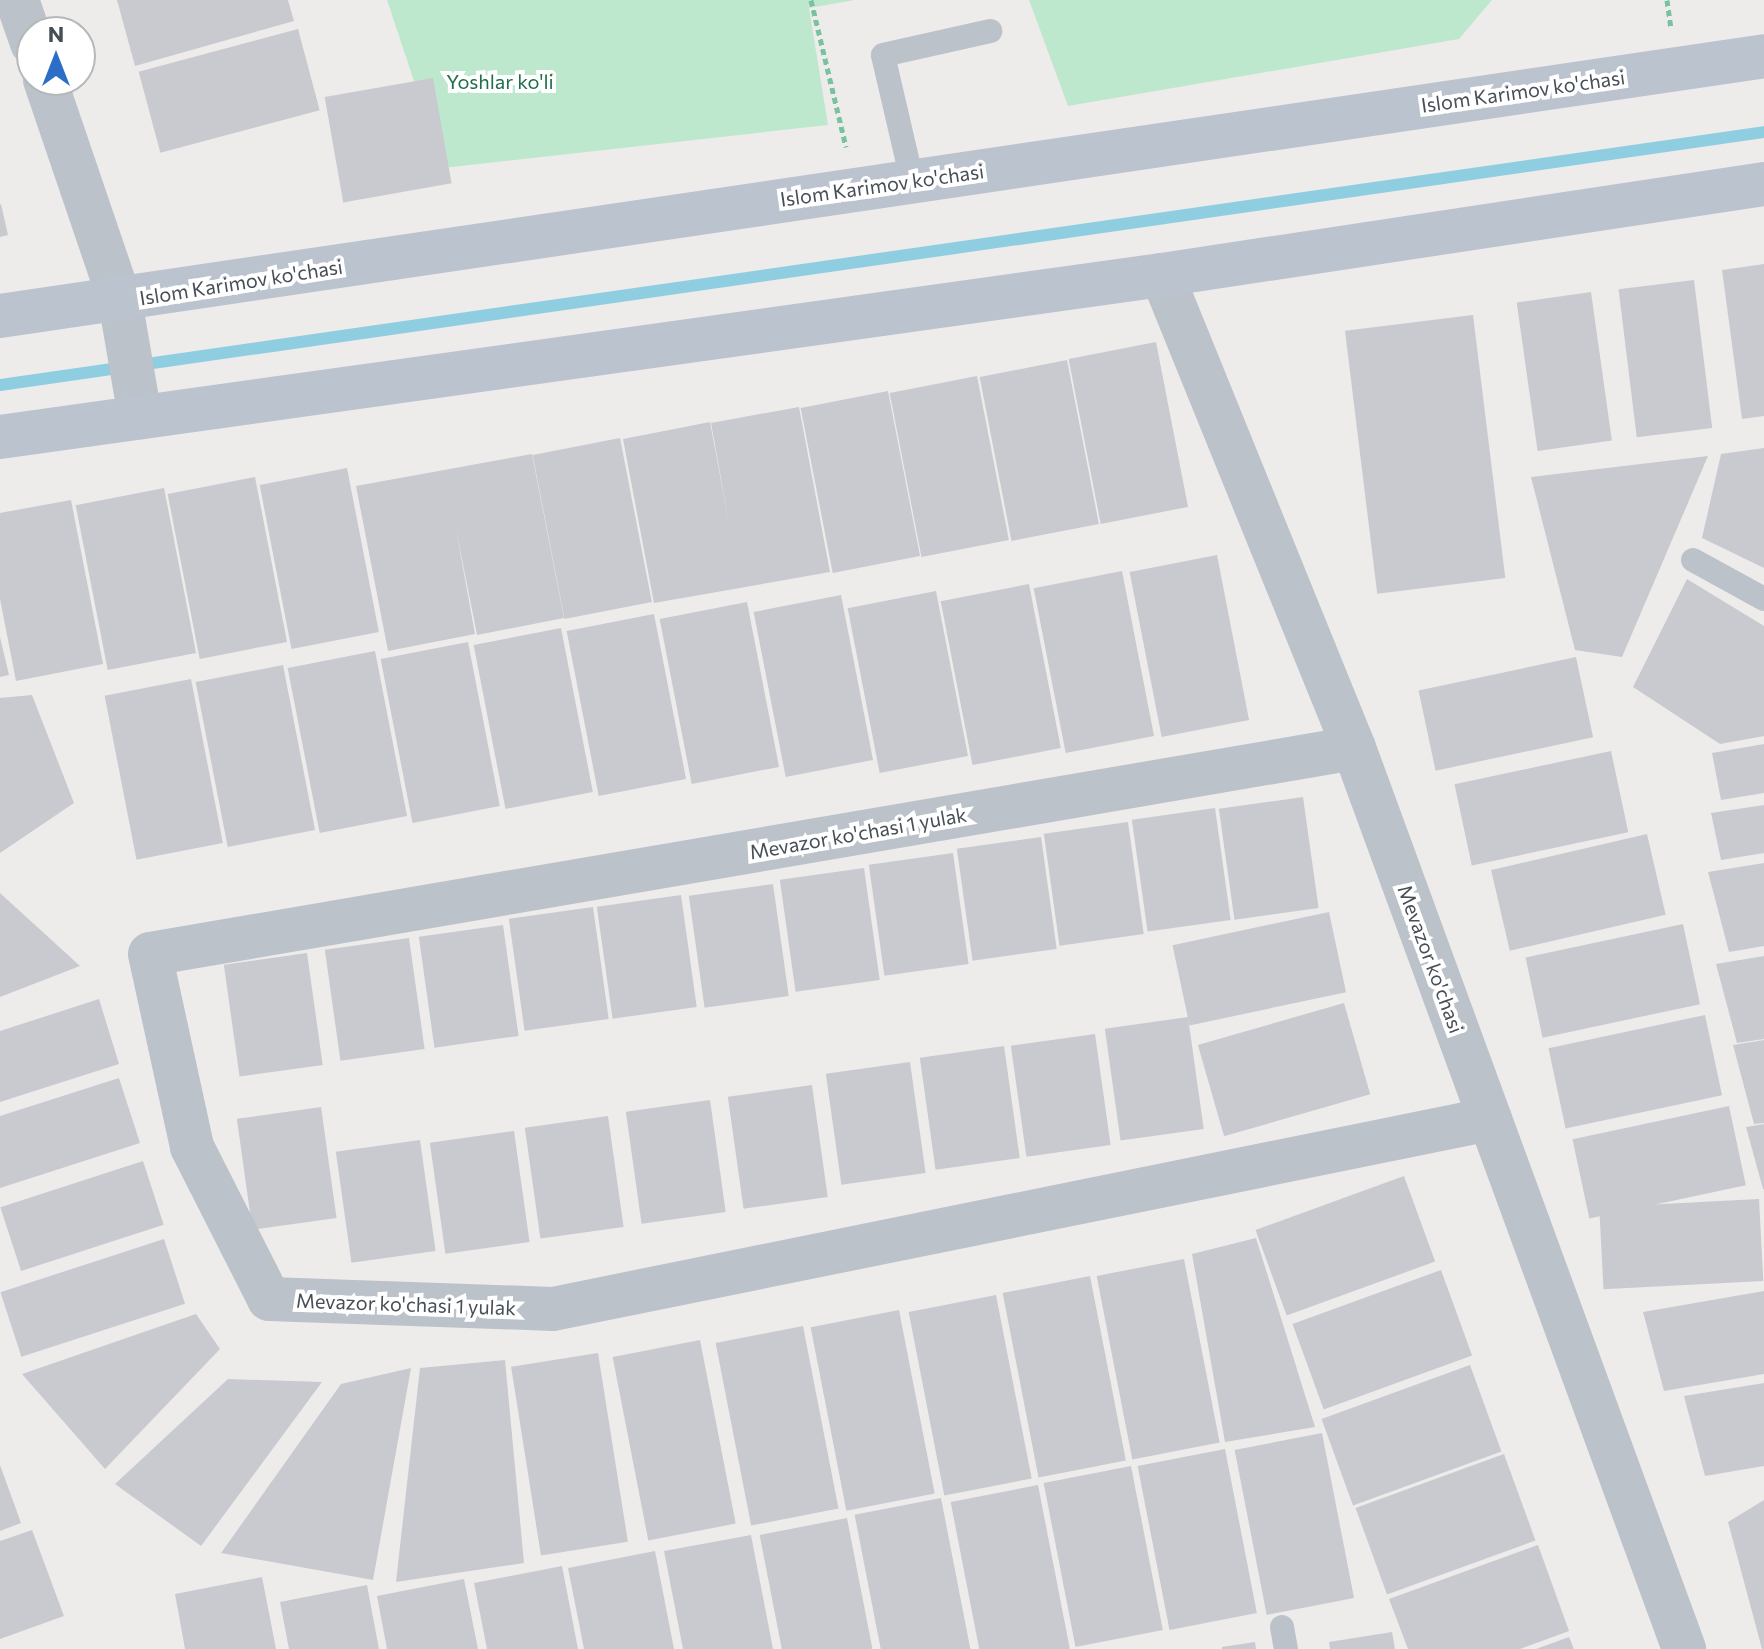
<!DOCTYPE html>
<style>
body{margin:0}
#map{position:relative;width:1764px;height:1649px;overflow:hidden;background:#eeebeb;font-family:Commissioner,sans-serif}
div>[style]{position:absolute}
.green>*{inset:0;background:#bde8ce}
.stream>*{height:12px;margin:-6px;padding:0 6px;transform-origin:6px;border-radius:6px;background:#8fcee1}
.building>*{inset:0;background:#c9cad0;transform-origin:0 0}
.path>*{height:5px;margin-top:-2.5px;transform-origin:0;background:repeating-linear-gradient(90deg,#79c29f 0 6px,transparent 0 10px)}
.service>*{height:24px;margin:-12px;padding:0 12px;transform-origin:12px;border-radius:12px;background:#bbc2c9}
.minor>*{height:44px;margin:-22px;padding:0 22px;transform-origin:22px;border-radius:22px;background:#bbc2c9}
.tertiary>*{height:44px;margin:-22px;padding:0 22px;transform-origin:22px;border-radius:22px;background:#bbc2c9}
.secondary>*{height:44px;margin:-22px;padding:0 22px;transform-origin:22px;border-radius:22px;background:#bbc3ce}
span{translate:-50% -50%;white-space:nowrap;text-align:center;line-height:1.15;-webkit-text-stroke:8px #fff;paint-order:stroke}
.park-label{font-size:20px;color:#206e48}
.street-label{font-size:20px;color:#464e56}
.north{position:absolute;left:16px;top:16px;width:80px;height:80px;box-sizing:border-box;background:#fff;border:2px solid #b5b8bb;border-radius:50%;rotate:0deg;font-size:22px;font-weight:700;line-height:32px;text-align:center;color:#464e56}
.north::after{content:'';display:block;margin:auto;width:28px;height:36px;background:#2c6dc7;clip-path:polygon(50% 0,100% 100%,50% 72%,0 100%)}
</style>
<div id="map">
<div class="green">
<i style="clip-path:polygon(387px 0,855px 0,809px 8px,828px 125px,443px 168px)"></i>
<i style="clip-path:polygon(1029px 0,1492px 0,1459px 39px,1068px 106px)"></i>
</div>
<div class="stream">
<i style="left:0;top:385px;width:1782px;rotate:-8.16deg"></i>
</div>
<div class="building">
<i style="clip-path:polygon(117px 0,288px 0,294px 21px,135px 66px)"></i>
<i style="left:298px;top:29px;width:84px;height:165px;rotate:75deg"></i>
<i style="left:433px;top:78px;width:107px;height:110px;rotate:80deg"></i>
<i style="clip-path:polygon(1px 204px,8px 235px,0 237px,0 205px)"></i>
<i style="clip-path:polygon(1764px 264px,1764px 416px,1742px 419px,1722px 270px)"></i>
<i style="left:1694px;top:280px;width:149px;height:76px;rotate:83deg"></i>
<i style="left:1591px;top:292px;width:150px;height:75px;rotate:82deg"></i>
<i style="left:1473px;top:315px;width:265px;height:129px;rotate:83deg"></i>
<i style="left:1156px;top:342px;width:168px;height:89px;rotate:79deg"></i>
<i style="left:1067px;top:360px;width:167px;height:89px;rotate:79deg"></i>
<i style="left:977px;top:376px;width:167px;height:89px;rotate:79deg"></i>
<i style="left:888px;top:391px;width:168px;height:89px;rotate:79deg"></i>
<i style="clip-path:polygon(799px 407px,830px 572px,654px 603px,623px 439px,710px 422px,730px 529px,711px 423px)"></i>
<i style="left:620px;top:438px;width:167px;height:89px;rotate:79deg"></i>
<i style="clip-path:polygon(1764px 448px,1764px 568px,1702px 538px,1721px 454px)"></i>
<i style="clip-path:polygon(532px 454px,564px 618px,477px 635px,456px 529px,475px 634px,388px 651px,356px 486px)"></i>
<i style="clip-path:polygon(1708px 456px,1622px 657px,1575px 650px,1531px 477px)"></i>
<i style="left:347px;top:468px;width:167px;height:89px;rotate:79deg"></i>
<i style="left:255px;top:477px;width:168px;height:89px;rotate:79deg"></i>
<i style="left:164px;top:488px;width:168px;height:90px;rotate:79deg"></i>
<i style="clip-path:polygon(71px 500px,103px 664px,16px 681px,0 599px,0 513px)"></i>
<i style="left:1217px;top:555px;width:168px;height:89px;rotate:79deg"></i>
<i style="left:1122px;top:571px;width:168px;height:90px;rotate:79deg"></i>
<i style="clip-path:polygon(1687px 579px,1764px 626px,1764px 736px,1720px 744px,1633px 687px)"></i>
<i style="left:1029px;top:584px;width:167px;height:90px;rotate:79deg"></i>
<i style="left:936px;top:591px;width:168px;height:90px;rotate:79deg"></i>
<i style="left:841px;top:595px;width:168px;height:89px;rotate:79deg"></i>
<i style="left:747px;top:602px;width:168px;height:89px;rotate:79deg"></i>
<i style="left:654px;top:614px;width:168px;height:89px;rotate:79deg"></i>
<i style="left:561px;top:628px;width:167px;height:89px;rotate:79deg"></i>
<i style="clip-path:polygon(0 637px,9px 675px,0 677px)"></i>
<i style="left:468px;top:642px;width:167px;height:89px;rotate:79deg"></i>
<i style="left:375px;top:651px;width:168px;height:89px;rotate:79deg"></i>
<i style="left:1576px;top:657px;width:82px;height:161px;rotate:78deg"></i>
<i style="left:283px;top:665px;width:168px;height:89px;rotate:79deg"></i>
<i style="left:191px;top:679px;width:167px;height:88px;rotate:79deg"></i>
<i style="clip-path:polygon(32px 695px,74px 803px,0 853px,0 698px)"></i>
<i style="clip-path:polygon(1764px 744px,1764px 793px,1721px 800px,1712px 753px)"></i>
<i style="left:1611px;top:751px;width:83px;height:160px;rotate:78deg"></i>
<i style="left:1303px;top:797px;width:112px;height:85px;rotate:82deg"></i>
<i style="clip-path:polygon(1764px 805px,1764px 853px,1721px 860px,1711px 813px)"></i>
<i style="left:1215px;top:808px;width:113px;height:84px;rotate:82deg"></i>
<i style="left:1128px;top:822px;width:113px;height:85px;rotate:82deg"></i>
<i style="left:1647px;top:834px;width:83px;height:160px;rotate:77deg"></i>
<i style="left:1041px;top:837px;width:113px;height:85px;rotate:82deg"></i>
<i style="left:953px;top:853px;width:112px;height:85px;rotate:82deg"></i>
<i style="clip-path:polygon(1764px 863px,1764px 946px,1729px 952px,1708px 872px)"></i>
<i style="left:864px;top:868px;width:113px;height:85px;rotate:82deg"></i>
<i style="left:773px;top:884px;width:113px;height:85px;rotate:82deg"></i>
<i style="clip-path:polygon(0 893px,80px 966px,0 997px)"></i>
<i style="left:681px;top:895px;width:113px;height:85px;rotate:82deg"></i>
<i style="left:593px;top:907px;width:113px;height:85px;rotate:82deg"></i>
<i style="left:1329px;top:912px;width:82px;height:160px;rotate:78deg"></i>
<i style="left:1683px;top:924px;width:82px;height:161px;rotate:78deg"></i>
<i style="left:503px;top:925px;width:112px;height:85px;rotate:82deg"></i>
<i style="left:409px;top:938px;width:112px;height:85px;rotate:82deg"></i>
<i style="left:307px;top:953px;width:113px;height:84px;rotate:82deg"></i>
<i style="clip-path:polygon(1764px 956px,1764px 1039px,1737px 1043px,1716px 964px)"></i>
<i style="clip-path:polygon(99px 999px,119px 1064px,0 1102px,0 1031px)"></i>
<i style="left:1344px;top:1003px;width:95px;height:152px;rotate:74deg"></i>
<i style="left:1705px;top:1015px;width:82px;height:160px;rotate:78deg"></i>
<i style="left:1188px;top:1017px;width:113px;height:84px;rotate:82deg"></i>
<i style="left:1095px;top:1034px;width:112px;height:85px;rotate:82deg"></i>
<i style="clip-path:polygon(1764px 1040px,1764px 1123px,1754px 1124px,1733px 1045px)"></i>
<i style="left:1004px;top:1046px;width:113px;height:85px;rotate:82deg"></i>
<i style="left:910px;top:1062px;width:112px;height:85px;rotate:82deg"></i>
<i style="clip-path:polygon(119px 1078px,140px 1143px,0 1188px,0 1116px)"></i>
<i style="left:812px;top:1085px;width:113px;height:85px;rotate:82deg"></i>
<i style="left:710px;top:1100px;width:113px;height:85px;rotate:82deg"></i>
<i style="left:1729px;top:1106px;width:81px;height:160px;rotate:78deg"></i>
<i style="left:321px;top:1107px;width:112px;height:85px;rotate:82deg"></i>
<i style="left:608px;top:1116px;width:112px;height:84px;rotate:82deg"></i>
<i style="clip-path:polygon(1764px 1124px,1764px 1189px,1763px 1189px,1746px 1127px)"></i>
<i style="left:514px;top:1131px;width:112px;height:85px;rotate:82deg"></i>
<i style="left:420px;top:1140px;width:112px;height:85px;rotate:82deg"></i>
<i style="left:143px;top:1161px;width:67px;height:150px;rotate:72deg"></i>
<i style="left:1404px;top:1176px;width:91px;height:158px;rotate:70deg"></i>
<i style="left:1759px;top:1199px;width:82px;height:160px;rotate:87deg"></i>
<i style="clip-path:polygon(1256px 1238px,1315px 1427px,1225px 1442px,1192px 1254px)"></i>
<i style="left:164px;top:1239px;width:68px;height:172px;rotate:72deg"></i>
<i style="left:1184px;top:1259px;width:187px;height:89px;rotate:79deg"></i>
<i style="left:1441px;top:1270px;width:91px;height:158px;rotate:70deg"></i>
<i style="left:1090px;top:1276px;width:188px;height:89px;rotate:79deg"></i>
<i style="clip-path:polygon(1764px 1291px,1764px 1374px,1664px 1391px,1643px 1312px)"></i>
<i style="left:996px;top:1295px;width:187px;height:89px;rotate:79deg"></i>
<i style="left:899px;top:1310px;width:187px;height:90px;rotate:79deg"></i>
<i style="clip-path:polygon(196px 1314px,220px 1349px,105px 1469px,22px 1374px)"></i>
<i style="left:803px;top:1326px;width:186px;height:89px;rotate:79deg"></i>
<i style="left:700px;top:1340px;width:187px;height:89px;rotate:79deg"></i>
<i style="left:598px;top:1353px;width:191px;height:88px;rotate:81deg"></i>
<i style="clip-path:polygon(505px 1360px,524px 1563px,396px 1582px,420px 1368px)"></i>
<i style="left:1470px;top:1365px;width:92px;height:158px;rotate:70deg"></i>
<i style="clip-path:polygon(411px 1368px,373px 1580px,221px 1553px,341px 1384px)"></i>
<i style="clip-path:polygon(228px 1379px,322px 1382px,201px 1546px,115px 1484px)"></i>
<i style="clip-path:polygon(1764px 1383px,1764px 1466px,1705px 1476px,1684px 1396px)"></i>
<i style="left:1322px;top:1433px;width:168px;height:89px;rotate:79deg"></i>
<i style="left:1225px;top:1449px;width:167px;height:89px;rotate:79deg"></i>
<i style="left:1504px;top:1454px;width:92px;height:158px;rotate:70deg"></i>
<i style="clip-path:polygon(0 1465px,21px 1523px,0 1531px)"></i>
<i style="left:1131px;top:1466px;width:167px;height:89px;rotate:79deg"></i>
<i style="left:1038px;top:1485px;width:167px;height:89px;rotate:79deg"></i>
<i style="left:941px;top:1498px;width:154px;height:88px;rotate:79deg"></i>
<i style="clip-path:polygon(1764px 1500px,1764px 1649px,1762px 1649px,1728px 1522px)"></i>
<i style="left:847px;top:1518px;width:133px;height:89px;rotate:79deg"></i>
<i style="clip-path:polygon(32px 1530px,64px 1616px,0 1639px,0 1541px)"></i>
<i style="clip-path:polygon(751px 1535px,773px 1649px,683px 1649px,664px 1551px)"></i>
<i style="clip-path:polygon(1538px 1545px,1569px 1631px,1520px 1649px,1408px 1649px,1389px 1599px)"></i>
<i style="clip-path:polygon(655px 1551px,674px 1649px,584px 1649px,568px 1568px)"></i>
<i style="clip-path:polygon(562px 1566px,578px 1649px,487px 1649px,474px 1583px)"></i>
<i style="clip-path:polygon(262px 1577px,276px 1649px,185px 1649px,175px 1594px)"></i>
<i style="clip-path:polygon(464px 1579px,478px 1649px,387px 1649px,377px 1596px)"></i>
<i style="clip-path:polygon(367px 1585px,379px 1649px,289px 1649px,280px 1602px)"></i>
<i style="clip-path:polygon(1392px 1632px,1395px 1649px,1330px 1649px,1329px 1642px)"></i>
<i style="clip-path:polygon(1569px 1637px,1574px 1649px,1536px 1649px)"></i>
<i style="clip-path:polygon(1255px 1642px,1256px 1649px,1222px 1649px,1222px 1647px)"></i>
</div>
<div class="path">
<i style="left:811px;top:0;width:151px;rotate:76.6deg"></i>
<i style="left:1667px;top:0;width:27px;rotate:82deg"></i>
</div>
<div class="service">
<i style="left:912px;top:180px;width:128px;rotate:-103.1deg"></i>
<i style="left:883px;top:55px;width:110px;rotate:-12.6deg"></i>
<i style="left:1693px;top:560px;width:81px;rotate:28.8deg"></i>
<i style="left:1282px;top:1627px;width:22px;rotate:80deg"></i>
</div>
<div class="minor">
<i style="left:1162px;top:275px;width:510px;rotate:67.91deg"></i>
<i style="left:1354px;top:748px;width:960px;rotate:69.88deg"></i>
<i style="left:1354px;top:748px;width:1221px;rotate:170.29deg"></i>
<i style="left:150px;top:954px;width:198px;rotate:77.7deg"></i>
<i style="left:192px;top:1147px;width:170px;rotate:63.1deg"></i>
<i style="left:269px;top:1299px;width:284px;rotate:2deg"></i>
<i style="left:553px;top:1309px;width:956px;rotate:-11.46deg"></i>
</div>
<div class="tertiary">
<i style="left:17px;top:0;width:46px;rotate:70.8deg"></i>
<i style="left:45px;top:80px;width:232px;rotate:71.2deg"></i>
<i style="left:120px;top:300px;width:119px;rotate:80.3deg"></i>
</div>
<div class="secondary">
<i style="left:0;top:316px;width:1783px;rotate:-8.38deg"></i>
<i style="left:0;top:437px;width:1173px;rotate:-7.94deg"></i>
<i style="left:1162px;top:275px;width:609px;rotate:-8.6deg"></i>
</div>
<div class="park-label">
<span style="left:500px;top:81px">Yoshlar ko'li</span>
</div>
<div class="street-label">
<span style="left:1523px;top:91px;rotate:-8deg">Islom Karimov ko'chasi</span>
<span style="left:882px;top:185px;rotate:-8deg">Islom Karimov ko'chasi</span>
<span style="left:241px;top:282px;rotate:-9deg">Islom Karimov ko'chasi</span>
<span style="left:858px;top:833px;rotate:-10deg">Mevazor ko'chasi 1 yulak</span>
<span style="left:1431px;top:959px;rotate:70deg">Mevazor ko'chasi</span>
<span style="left:406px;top:1304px;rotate:2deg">Mevazor ko'chasi 1 yulak</span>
</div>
<div class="north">N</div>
</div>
